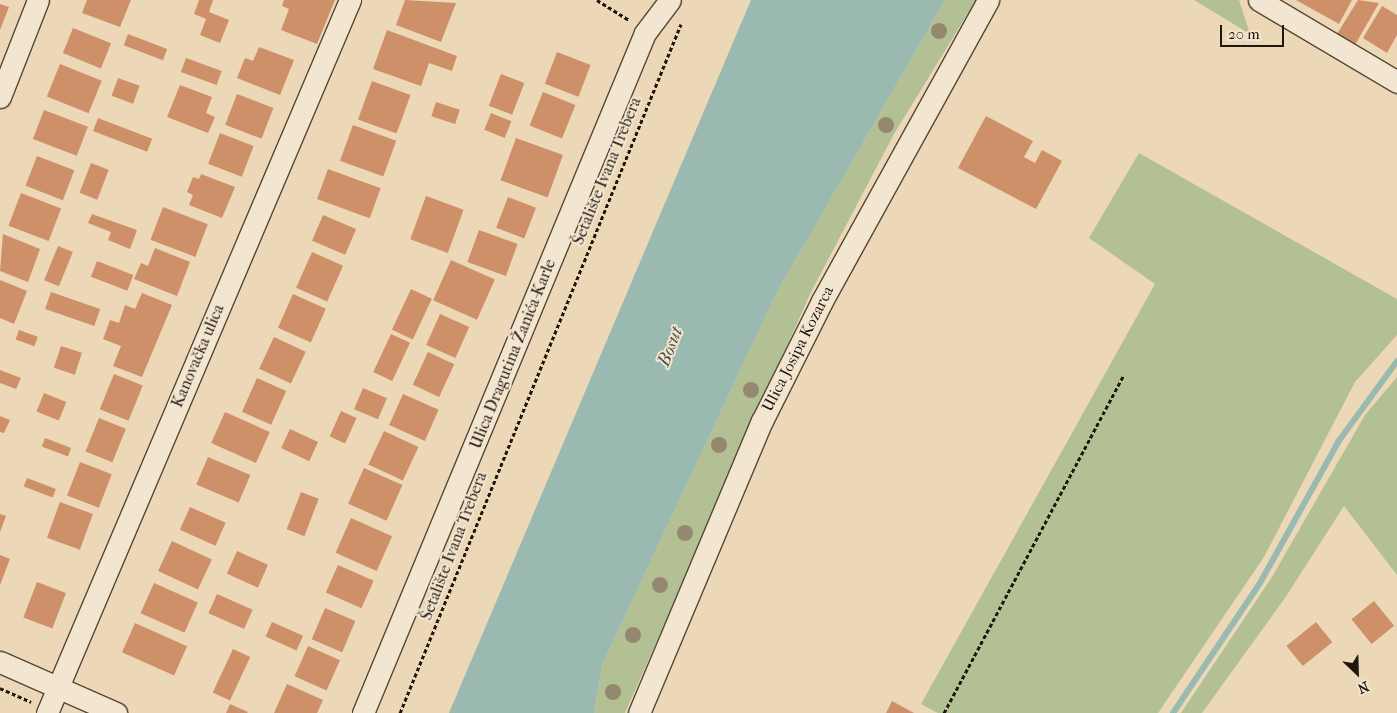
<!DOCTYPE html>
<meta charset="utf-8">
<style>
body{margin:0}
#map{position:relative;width:1397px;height:713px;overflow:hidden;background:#ecd8b7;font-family:"IM FELL French Canon",serif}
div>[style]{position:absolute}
.green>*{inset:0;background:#b2c093}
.water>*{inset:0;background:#99b9b1}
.stream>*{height:6px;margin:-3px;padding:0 3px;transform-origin:3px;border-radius:3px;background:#99b9b1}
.building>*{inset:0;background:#ce9068;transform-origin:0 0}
.path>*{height:3px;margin-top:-1.5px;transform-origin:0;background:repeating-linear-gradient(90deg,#21160d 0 4px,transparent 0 6.5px)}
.roads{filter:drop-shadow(1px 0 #544638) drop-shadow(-1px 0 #544638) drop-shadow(0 1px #544638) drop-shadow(0 -1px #544638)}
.minor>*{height:21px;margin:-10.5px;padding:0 10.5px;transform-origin:10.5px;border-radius:10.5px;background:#f3e6d0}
.trees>*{width:16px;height:16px;margin:-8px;border-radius:50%;background:#948970}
span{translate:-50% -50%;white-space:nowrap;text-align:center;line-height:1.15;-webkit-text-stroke:4px #f3e6d0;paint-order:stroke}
.street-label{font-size:16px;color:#21160d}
.water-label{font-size:18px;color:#4b4f46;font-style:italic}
.north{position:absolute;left:1332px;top:648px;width:50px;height:50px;-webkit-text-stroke:4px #f3e6d0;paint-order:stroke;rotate:156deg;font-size:14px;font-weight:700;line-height:20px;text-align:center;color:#21160d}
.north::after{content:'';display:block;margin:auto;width:18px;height:22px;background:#21160d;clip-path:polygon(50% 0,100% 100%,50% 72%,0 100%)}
.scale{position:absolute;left:1220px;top:25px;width:64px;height:22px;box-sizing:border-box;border:2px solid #21160d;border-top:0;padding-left:6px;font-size:15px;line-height:18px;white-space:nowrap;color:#21160d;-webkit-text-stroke:4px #f3e6d0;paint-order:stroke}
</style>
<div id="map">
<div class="green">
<i style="clip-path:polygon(945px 0,976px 0,894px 134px,810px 294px,625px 713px,594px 713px,602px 665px,776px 294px)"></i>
<i style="clip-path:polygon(1194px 0,1239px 0,1250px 34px)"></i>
<i style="clip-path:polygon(1139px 153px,1397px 299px,1397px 335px,1355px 382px,1264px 557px,1158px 713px,938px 713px,921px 704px,1155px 284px,1089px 238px)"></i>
<i style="clip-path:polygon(1397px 377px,1397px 575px,1344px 506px,1285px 598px,1202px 713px,1181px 713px,1272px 577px,1365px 415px)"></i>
</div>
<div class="water">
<i style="clip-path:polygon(751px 0,945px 0,776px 294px,602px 665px,594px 713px,449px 713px)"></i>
</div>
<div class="stream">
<i style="left:1173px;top:713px;width:156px;rotate:-56.2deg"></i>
<i style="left:1260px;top:583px;width:161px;rotate:-61deg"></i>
<i style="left:1338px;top:442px;width:100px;rotate:-53.9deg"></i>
</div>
<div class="building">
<i style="clip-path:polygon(87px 0,131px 0,120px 27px,82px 13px)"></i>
<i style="clip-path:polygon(199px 0,213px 0,209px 12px,229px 20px,220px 43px,200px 35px,206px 19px,194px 14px)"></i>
<i style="clip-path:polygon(284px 0,335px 0,317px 44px,281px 30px,289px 9px,282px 6px)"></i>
<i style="clip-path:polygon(405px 0,456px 3px,441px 42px,396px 25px)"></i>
<i style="clip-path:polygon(1296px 0,1352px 0,1339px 24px)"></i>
<i style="clip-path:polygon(1358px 0,1379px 3px,1355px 45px,1337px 34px)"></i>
<i style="clip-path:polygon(0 4px,9px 7px,0 30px)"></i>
<i style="clip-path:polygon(1382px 6px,1397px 15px,1397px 35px,1387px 53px,1363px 38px)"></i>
<i style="left:73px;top:28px;width:41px;height:27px;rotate:22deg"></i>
<i style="clip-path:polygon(387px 30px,457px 56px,452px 71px,429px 63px,421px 86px,373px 69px)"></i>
<i style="left:128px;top:34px;width:42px;height:12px;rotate:21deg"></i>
<i style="clip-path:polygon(259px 47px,294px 60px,280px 95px,237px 78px,245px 58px,253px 61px)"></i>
<i style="left:557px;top:52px;width:36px;height:34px;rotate:21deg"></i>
<i style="left:186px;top:58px;width:38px;height:15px;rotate:20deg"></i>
<i style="left:60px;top:64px;width:45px;height:35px;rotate:22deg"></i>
<i style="left:501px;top:74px;width:25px;height:34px;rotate:21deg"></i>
<i style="left:118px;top:78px;width:23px;height:19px;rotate:20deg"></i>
<i style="left:372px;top:81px;width:41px;height:41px;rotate:20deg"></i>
<i style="clip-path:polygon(180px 85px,212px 97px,206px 113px,215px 117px,208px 133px,167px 117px)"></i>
<i style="left:543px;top:92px;width:35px;height:36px;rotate:22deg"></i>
<i style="left:237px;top:94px;width:39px;height:33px;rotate:21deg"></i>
<i style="left:436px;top:102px;width:25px;height:15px;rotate:18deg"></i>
<i style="left:44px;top:110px;width:47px;height:31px;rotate:21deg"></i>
<i style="left:491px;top:113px;width:22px;height:18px;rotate:22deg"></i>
<i style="clip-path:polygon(986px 116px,1033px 141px,1024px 157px,1035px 163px,1042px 150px,1062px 161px,1036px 209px,958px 168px)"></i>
<i style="left:98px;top:118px;width:58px;height:14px;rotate:21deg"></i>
<i style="left:353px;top:125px;width:46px;height:38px;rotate:20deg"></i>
<i style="left:220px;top:133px;width:36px;height:33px;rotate:21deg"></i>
<i style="left:516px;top:138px;width:50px;height:45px;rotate:20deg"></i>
<i style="left:37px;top:156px;width:40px;height:32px;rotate:21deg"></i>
<i style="left:91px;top:163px;width:19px;height:32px;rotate:21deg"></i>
<i style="left:328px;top:169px;width:56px;height:32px;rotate:20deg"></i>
<i style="clip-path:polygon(201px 174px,235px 187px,222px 218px,189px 205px,193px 195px,187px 192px,193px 177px,199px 179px)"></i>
<i style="left:21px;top:193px;width:43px;height:35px;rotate:21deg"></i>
<i style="left:426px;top:196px;width:40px;height:46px;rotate:20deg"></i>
<i style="left:508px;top:197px;width:30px;height:33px;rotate:21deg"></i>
<i style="left:163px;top:207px;width:48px;height:35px;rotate:21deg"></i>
<i style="clip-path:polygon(92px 214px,137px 230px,130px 249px,108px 240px,111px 232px,88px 223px)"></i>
<i style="left:323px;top:215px;width:36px;height:28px;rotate:23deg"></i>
<i style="left:479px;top:230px;width:41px;height:34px;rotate:20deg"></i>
<i style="clip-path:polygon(3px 234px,40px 249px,28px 282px,0 271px)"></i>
<i style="left:58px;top:246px;width:16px;height:37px;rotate:22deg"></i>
<i style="clip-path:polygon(155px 248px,190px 262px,177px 296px,134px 279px,141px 263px,148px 266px)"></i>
<i style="left:312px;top:252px;width:34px;height:39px;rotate:24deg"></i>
<i style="left:451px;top:260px;width:48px;height:44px;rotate:24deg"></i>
<i style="left:97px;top:261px;width:39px;height:17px;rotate:21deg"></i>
<i style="clip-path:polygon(0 280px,27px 291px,14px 324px,0 318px)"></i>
<i style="left:411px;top:289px;width:23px;height:45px;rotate:25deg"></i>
<i style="left:51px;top:292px;width:52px;height:18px;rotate:19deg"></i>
<i style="clip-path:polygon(142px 293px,172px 305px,142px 377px,113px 366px,121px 346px,103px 339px,110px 320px,119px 323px,125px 305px,135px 309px)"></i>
<i style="left:293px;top:294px;width:36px;height:37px;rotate:24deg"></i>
<i style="left:440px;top:314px;width:32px;height:34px;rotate:24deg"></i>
<i style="left:19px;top:330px;width:20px;height:10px;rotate:20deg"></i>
<i style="left:391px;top:334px;width:21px;height:42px;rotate:25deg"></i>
<i style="left:274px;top:337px;width:35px;height:35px;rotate:25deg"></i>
<i style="left:61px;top:346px;width:22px;height:23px;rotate:18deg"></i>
<i style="left:428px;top:352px;width:29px;height:36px;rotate:25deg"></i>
<i style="clip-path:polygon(0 370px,21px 378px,16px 389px,0 383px)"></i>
<i style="left:114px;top:374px;width:31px;height:38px;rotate:22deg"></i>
<i style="left:257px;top:378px;width:32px;height:37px;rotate:24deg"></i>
<i style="left:363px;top:388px;width:26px;height:23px;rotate:23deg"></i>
<i style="left:44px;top:393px;width:24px;height:20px;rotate:22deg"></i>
<i style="left:403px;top:394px;width:39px;height:34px;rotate:24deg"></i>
<i style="left:341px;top:411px;width:17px;height:28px;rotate:24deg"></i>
<i style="left:225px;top:412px;width:49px;height:34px;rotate:24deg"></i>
<i style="clip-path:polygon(0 416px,10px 420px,4px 433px,0 432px)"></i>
<i style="left:99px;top:418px;width:29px;height:36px;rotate:22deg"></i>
<i style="left:290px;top:429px;width:31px;height:21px;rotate:25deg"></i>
<i style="left:384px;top:431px;width:38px;height:37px;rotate:25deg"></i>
<i style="left:45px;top:438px;width:28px;height:9px;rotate:21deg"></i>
<i style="left:208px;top:457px;width:46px;height:30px;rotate:23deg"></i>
<i style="left:80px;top:462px;width:34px;height:36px;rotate:21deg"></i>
<i style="left:364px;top:468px;width:42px;height:39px;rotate:24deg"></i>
<i style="left:27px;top:478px;width:31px;height:9px;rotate:21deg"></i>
<i style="left:301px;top:492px;width:19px;height:40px;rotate:21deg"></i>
<i style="left:60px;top:502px;width:35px;height:38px;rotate:20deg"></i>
<i style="left:190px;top:507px;width:39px;height:25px;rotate:24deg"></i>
<i style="clip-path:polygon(0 514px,6px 516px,0 532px)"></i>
<i style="left:351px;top:518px;width:45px;height:38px;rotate:24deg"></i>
<i style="left:172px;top:541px;width:44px;height:33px;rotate:25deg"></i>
<i style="left:237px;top:551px;width:34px;height:25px;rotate:24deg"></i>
<i style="clip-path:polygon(0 555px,10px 559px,0 585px)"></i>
<i style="left:338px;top:565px;width:39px;height:30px;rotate:24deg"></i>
<i style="left:37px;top:582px;width:31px;height:38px;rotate:21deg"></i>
<i style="left:154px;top:583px;width:48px;height:33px;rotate:24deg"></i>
<i style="left:217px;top:594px;width:39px;height:21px;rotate:24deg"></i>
<i style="left:1374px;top:601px;width:32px;height:29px;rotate:51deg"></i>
<i style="left:325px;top:608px;width:33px;height:34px;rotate:23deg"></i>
<i style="left:272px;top:622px;width:34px;height:16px;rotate:24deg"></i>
<i style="left:1316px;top:622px;width:26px;height:38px;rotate:51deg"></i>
<i style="left:135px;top:623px;width:57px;height:32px;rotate:24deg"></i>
<i style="left:308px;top:646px;width:35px;height:33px;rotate:24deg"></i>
<i style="left:233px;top:649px;width:19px;height:48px;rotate:25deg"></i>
<i style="clip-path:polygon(287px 684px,323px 700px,317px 713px,274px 713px)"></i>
<i style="clip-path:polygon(892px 701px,914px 713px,886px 713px)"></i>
<i style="clip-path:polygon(230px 704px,248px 712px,247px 713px,226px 713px)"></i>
</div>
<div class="path">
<i style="left:597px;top:0;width:38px;rotate:32deg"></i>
<i style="left:0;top:688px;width:34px;rotate:24deg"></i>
<i style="left:400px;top:713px;width:744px;rotate:-67.81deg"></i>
<i style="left:944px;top:713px;width:383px;rotate:-62deg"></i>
</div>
<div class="roads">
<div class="minor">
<i style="left:1259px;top:0;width:161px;rotate:30.7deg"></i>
<i style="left:0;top:97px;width:104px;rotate:-68.6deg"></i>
<i style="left:0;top:662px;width:127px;rotate:23.7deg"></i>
<i style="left:47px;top:713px;width:775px;rotate:-66.98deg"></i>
<i style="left:363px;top:713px;width:736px;rotate:-67.48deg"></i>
<i style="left:645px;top:33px;width:41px;rotate:-52.9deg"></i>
<i style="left:639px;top:713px;width:317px;rotate:-67.2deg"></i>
<i style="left:762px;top:421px;width:134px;rotate:-63.4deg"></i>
<i style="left:822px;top:301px;width:344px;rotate:-61.1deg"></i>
</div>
</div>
<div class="trees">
<i style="left:939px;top:31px"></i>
<i style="left:886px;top:125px"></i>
<i style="left:751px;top:390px"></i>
<i style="left:719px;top:445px"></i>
<i style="left:685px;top:533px"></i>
<i style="left:660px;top:585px"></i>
<i style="left:633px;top:635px"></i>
<i style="left:613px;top:692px"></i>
</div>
<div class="street-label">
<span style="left:607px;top:171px;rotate:-68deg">Šetalište Ivana Trebera</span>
<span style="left:798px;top:349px;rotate:-63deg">Ulica Josipa Kozarca</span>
<span style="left:513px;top:354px;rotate:-68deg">Ulica Dragutina Žanića-Karle</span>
<span style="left:198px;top:356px;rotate:-67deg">Kanovačka ulica</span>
<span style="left:454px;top:546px;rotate:-69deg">Šetalište Ivana Trebera</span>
</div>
<div class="water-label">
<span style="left:671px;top:347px;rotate:-69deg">Bosut</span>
</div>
<div class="north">N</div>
<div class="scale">20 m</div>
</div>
